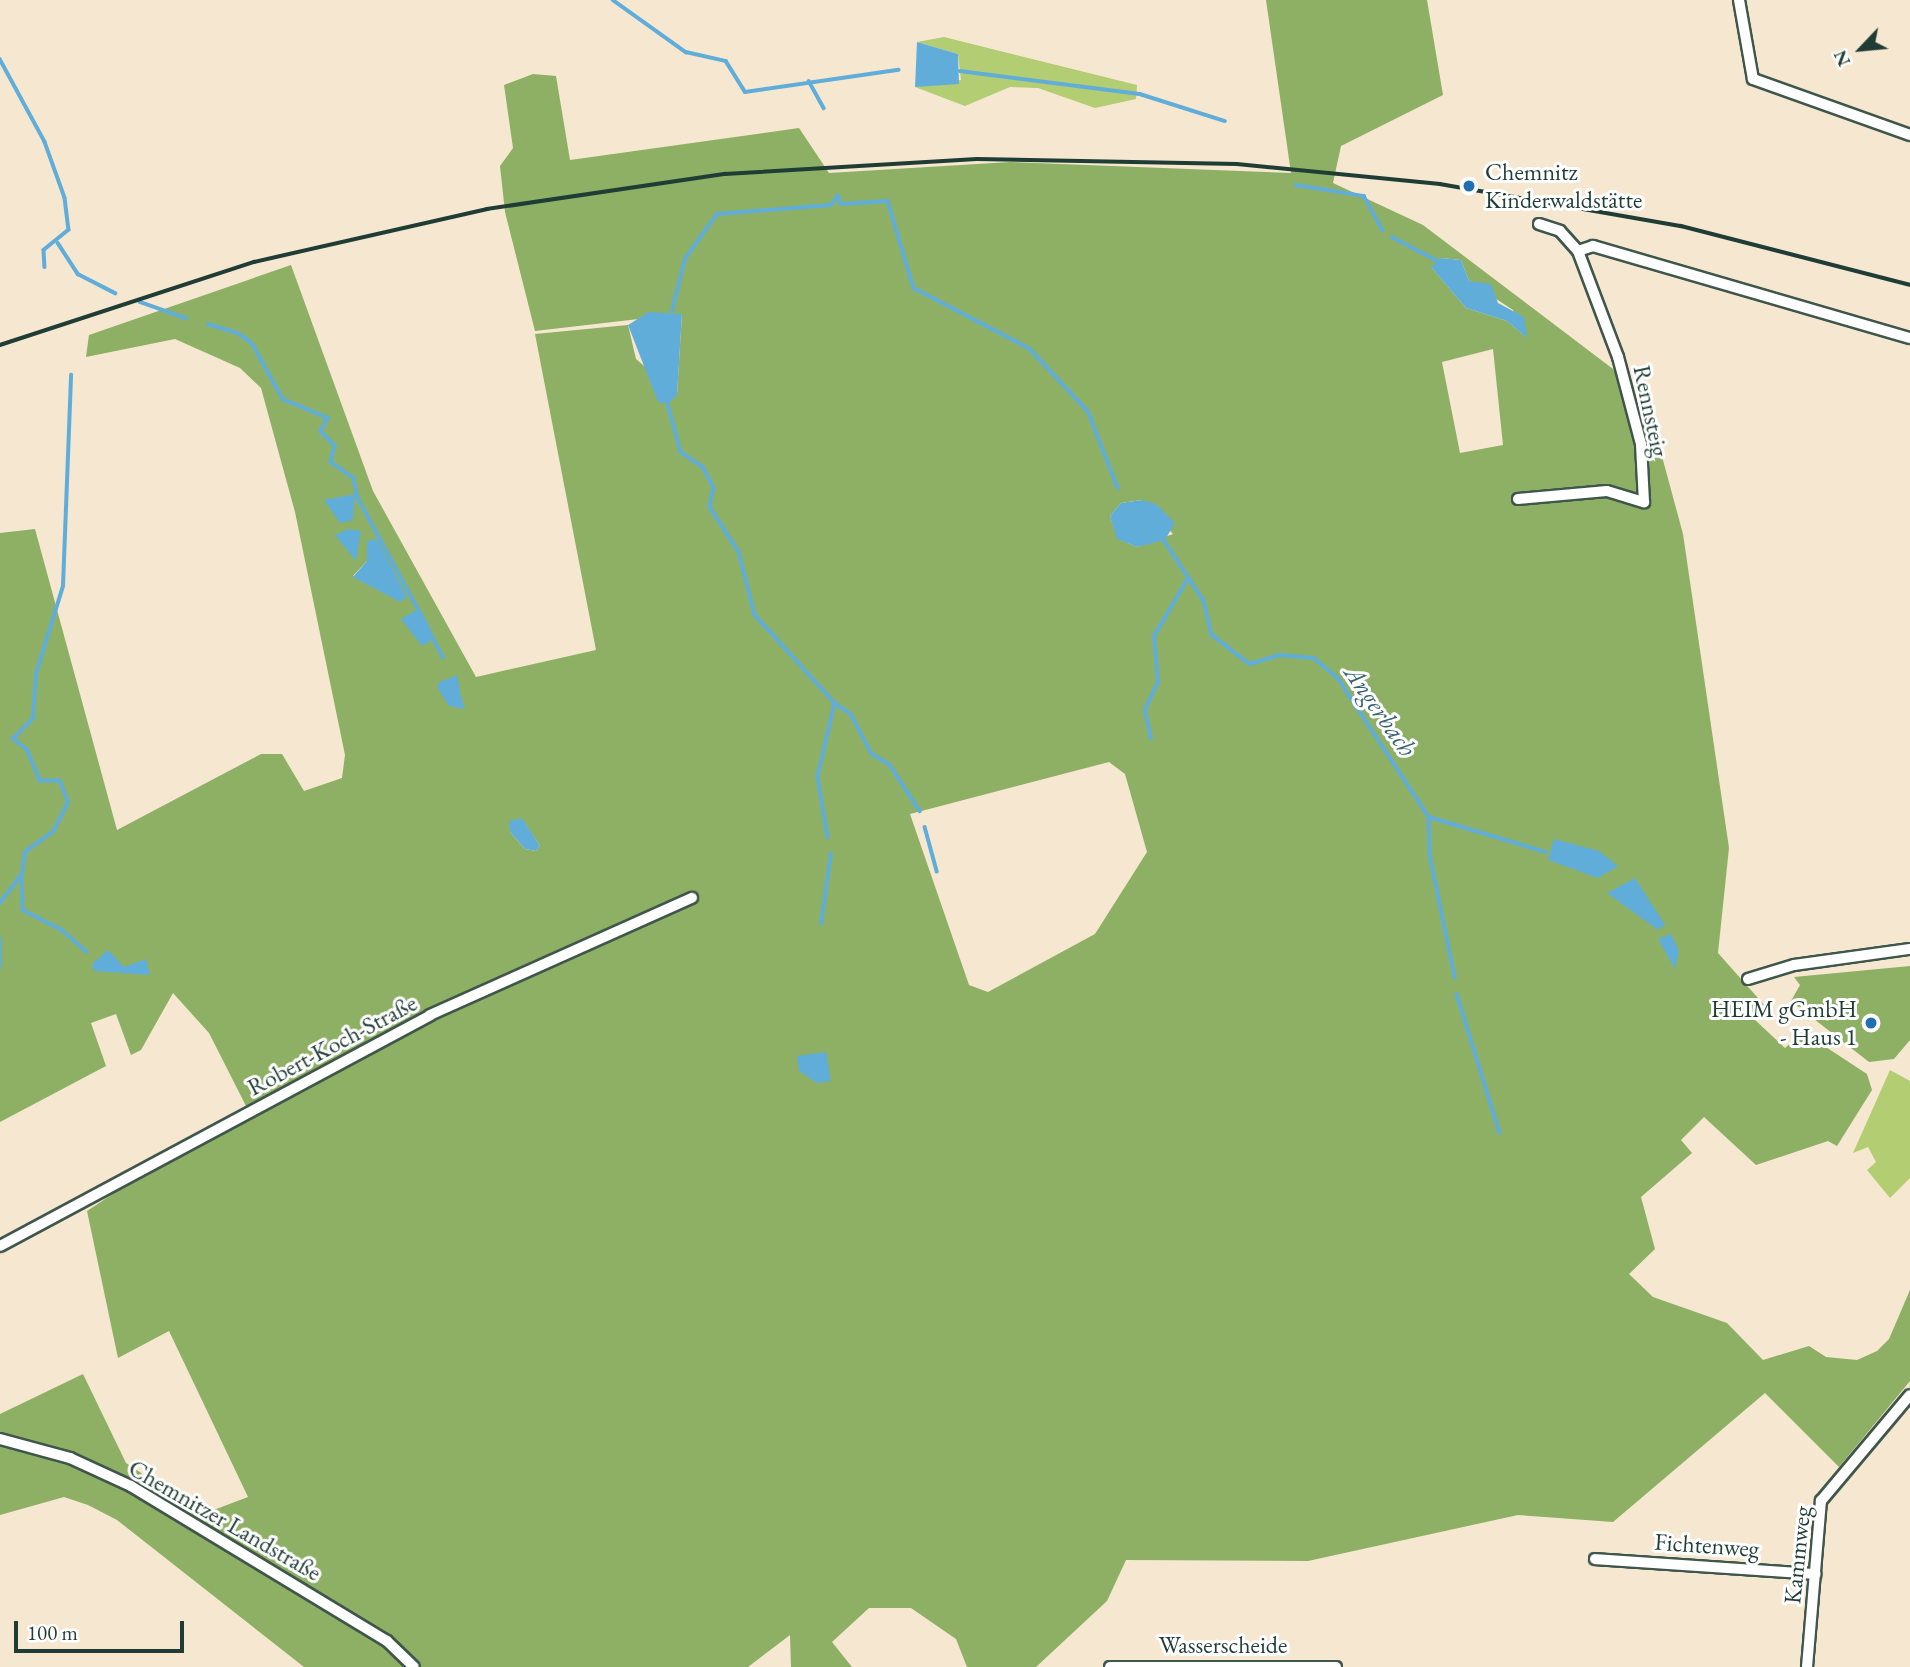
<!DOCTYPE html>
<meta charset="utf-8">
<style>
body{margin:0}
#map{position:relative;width:1910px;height:1667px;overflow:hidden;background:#f5e7d0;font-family:"EB Garamond",serif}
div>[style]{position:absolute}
.green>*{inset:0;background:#b2cd72}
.forest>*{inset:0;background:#8db064}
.water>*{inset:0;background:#61adda}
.stream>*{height:3.5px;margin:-1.75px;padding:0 1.75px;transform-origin:1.75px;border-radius:1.75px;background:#61adda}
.roads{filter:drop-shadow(2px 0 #3f564b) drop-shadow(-2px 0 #3f564b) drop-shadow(0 2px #3f564b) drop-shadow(0 -2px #3f564b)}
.street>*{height:10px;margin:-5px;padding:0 5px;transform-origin:5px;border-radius:5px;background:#fff}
.rail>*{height:3.5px;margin:-1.75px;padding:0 1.75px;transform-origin:1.75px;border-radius:1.75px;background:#1f3d34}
.dots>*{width:19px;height:19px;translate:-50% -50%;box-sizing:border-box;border:4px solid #fff;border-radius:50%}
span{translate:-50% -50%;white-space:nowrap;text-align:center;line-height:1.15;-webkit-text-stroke:6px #fff;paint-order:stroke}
.poi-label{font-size:24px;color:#1f3d34}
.left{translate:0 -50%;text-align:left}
.right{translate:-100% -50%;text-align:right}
.street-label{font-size:24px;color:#1f3d34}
.water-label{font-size:26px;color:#36646e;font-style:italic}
.north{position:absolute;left:1826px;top:14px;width:70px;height:70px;-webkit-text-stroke:5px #fff;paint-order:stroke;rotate:244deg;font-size:19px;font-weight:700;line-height:28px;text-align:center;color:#1f3d34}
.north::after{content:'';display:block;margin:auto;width:24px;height:32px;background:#1f3d34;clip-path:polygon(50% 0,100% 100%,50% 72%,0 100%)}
.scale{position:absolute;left:14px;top:1621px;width:170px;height:32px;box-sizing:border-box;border:4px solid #1f3d34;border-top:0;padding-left:9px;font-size:21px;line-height:24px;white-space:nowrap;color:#1f3d34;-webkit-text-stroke:5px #fff;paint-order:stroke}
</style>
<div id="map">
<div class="green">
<i style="clip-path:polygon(944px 37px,1137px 85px,1136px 99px,1095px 108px,1038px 88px,1010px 87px,965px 106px,915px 87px,961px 80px,958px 54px,917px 42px)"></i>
<i style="clip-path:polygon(1890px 1070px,1910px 1081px,1910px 1178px,1890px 1198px,1867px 1170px,1876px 1162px,1868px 1147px,1853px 1153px)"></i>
</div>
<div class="forest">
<i style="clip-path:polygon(evenodd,1266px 0,1427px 0,1443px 95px,1341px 146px,1333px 183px,1423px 225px,1613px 369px,1660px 449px,1683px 534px,1729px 848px,1718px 953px,1766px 1007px,1755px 1020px,1785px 1048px,1803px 1032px,1867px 1074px,1872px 1090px,1837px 1146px,1828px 1141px,1756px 1165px,1704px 1117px,1681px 1140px,1692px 1153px,1641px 1197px,1655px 1249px,1629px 1274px,1653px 1297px,1727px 1323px,1763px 1360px,1809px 1346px,1826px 1357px,1857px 1360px,1877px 1351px,1889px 1339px,1910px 1290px,1910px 1381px,1839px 1467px,1765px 1393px,1613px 1522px,1518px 1515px,1308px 1561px,1126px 1560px,1107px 1601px,1036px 1667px,967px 1667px,956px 1639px,911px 1608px,869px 1608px,832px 1642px,852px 1667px,791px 1667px,790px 1635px,748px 1667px,304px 1667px,117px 1520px,88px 1505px,64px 1497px,0 1515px,0 1414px,83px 1374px,126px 1463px,203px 1514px,248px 1497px,169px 1331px,118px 1358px,87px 1211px,246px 1106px,209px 1033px,173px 993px,141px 1050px,131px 1055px,116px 1014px,91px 1023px,106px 1066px,0 1122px,0 533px,35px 529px,117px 830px,261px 754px,282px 754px,304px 791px,342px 778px,345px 755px,295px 512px,261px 388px,240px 368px,175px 339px,86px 357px,89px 335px,291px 265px,373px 491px,476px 677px,596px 650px,535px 334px,628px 325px,636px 359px,677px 394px,682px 314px,535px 331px,505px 212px,500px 166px,513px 148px,504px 85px,533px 74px,556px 76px,570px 160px,799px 128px,829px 173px,1010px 162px,1291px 173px,1266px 0,1441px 258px,1461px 260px,1469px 281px,1513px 310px,1526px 337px,1507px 321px,1466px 308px,1432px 268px,1441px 258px,1266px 0,1493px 349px,1503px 445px,1460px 453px,1442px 362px,1493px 349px,1266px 0,1142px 500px,1173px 534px,1137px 547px,1118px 539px,1110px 516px,1121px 503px,1142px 500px,1266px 0,367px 561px,400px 601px,353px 576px,367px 561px,1266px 0,1109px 762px,1125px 774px,1147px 852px,1095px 934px,988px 992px,969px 985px,910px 814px,1109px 762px,1266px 0,522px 819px,540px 846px,536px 851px,525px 849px,510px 832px,522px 819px)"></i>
<i style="clip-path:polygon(1910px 966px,1910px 1040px,1894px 1059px,1869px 1062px,1791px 1001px,1800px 985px,1794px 977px)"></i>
</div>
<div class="water">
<i style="clip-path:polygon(917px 42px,958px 54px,959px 84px,915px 87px)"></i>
<i style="clip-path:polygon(1441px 258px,1461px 260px,1469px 281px,1491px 284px,1498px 303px,1524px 317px,1527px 338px,1507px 321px,1466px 308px,1431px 267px)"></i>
<i style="clip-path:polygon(649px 312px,682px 314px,677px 395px,668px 404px,658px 402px,628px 325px)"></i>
<i style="clip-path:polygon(355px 494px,353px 520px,340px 523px,324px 500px)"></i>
<i style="clip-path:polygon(1142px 500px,1156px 504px,1175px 523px,1165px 540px,1137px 547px,1117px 539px,1110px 516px,1121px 503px)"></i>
<i style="clip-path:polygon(348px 529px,361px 531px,356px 561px,335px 535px)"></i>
<i style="clip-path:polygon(377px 539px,407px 597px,400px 602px,353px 577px,367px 561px,367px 541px)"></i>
<i style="clip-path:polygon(420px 608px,435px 638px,422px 646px,401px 619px)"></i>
<i style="clip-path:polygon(457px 675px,461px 696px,465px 709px,449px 706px,438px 689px,438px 683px)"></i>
<i style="clip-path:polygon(522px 818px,540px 846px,536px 851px,525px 849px,510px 832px,509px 821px)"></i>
<i style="clip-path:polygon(1554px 839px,1599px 851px,1618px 866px,1598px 878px,1548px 860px)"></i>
<i style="clip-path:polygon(1635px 878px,1665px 925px,1658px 930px,1607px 893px)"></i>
<i style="clip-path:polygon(1671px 934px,1679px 951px,1675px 969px,1658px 939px)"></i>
<i style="clip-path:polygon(108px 950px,124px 967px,146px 959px,150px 975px,94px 971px,92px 964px)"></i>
<i style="clip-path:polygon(826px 1052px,831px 1081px,817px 1083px,799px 1071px,797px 1056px)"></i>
</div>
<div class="stream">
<i style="left:613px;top:0;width:90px;rotate:35.5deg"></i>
<i style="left:686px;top:52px;width:41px;rotate:12.7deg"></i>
<i style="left:726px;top:61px;width:36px;rotate:58deg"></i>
<i style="left:745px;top:92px;width:155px;rotate:-8.2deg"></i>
<i style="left:0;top:59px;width:94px;rotate:61.5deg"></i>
<i style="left:45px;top:142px;width:59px;rotate:70.3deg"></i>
<i style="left:65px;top:198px;width:32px;rotate:83deg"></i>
<i style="left:69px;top:230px;width:32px;rotate:141deg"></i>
<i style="left:44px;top:250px;width:17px;rotate:87deg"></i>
<i style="left:960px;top:71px;width:181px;rotate:7.3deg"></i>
<i style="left:1140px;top:94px;width:89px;rotate:17.6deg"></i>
<i style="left:809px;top:81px;width:31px;rotate:61deg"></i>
<i style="left:1296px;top:185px;width:69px;rotate:9.2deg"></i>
<i style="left:1364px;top:196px;width:39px;rotate:61deg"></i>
<i style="left:838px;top:195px;width:9px;rotate:72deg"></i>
<i style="left:841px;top:204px;width:47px;rotate:-3.7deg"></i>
<i style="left:888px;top:201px;width:91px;rotate:73.4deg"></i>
<i style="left:914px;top:288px;width:130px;rotate:27.6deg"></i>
<i style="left:1029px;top:348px;width:86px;rotate:46.9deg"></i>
<i style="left:1088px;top:411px;width:83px;rotate:68.7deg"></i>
<i style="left:1392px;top:237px;width:52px;rotate:27.6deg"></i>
<i style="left:58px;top:243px;width:37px;rotate:57deg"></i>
<i style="left:78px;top:274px;width:42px;rotate:27.2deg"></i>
<i style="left:140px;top:302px;width:49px;rotate:19.2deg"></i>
<i style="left:672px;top:311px;width:54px;rotate:-76deg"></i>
<i style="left:685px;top:259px;width:55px;rotate:-54.6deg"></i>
<i style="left:717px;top:214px;width:114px;rotate:-4.5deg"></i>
<i style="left:831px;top:205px;width:10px;rotate:-53deg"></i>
<i style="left:208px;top:324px;width:31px;rotate:17deg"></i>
<i style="left:238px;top:333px;width:17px;rotate:36deg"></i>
<i style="left:252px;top:343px;width:64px;rotate:61deg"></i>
<i style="left:283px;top:399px;width:49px;rotate:22.9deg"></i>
<i style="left:328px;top:418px;width:15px;rotate:118deg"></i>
<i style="left:321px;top:431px;width:21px;rotate:47deg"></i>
<i style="left:335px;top:446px;width:16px;rotate:104deg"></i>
<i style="left:331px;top:462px;width:28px;rotate:35deg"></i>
<i style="left:354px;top:478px;width:20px;rotate:79deg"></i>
<i style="left:358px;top:498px;width:142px;rotate:61.5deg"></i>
<i style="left:668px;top:404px;width:50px;rotate:74.8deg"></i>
<i style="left:681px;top:452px;width:27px;rotate:34deg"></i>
<i style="left:703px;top:467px;width:24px;rotate:62deg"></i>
<i style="left:714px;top:488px;width:19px;rotate:102deg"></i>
<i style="left:710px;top:507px;width:54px;rotate:57.2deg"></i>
<i style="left:739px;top:552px;width:65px;rotate:75.7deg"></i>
<i style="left:755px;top:615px;width:119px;rotate:47.7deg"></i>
<i style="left:835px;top:703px;width:76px;rotate:102.9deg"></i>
<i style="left:818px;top:777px;width:61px;rotate:80.5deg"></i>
<i style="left:1162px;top:537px;width:77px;rotate:56.7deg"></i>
<i style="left:1204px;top:601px;width:35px;rotate:77deg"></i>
<i style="left:1212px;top:635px;width:48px;rotate:37.3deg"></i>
<i style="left:1250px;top:664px;width:31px;rotate:-17deg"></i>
<i style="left:1280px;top:655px;width:34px;rotate:5deg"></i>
<i style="left:1314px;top:658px;width:31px;rotate:40deg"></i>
<i style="left:1338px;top:678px;width:166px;rotate:56.8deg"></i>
<i style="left:1429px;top:817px;width:122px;rotate:16.7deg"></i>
<i style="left:432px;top:636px;width:24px;rotate:62deg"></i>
<i style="left:835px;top:703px;width:19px;rotate:35deg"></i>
<i style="left:851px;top:714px;width:45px;rotate:62.3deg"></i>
<i style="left:872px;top:754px;width:21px;rotate:31deg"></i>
<i style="left:890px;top:765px;width:55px;rotate:56.9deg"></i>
<i style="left:1151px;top:739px;width:30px;rotate:-102deg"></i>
<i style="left:1145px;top:710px;width:31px;rotate:-65deg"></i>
<i style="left:1158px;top:682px;width:46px;rotate:-95deg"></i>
<i style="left:1154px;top:636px;width:65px;rotate:-59.5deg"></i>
<i style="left:1429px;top:818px;width:37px;rotate:88deg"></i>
<i style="left:1430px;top:855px;width:125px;rotate:78.4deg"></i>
<i style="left:925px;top:827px;width:46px;rotate:74.7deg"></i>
<i style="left:22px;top:877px;width:33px;rotate:88deg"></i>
<i style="left:23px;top:910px;width:44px;rotate:27.1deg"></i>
<i style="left:62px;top:930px;width:33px;rotate:41deg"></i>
<i style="left:0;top:903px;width:36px;rotate:-53deg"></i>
<i style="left:22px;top:874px;width:22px;rotate:-82deg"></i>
<i style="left:25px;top:852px;width:34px;rotate:-36deg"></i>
<i style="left:53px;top:832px;width:33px;rotate:-63deg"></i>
<i style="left:68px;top:803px;width:23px;rotate:-110deg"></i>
<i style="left:60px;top:781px;width:20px;rotate:180deg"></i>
<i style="left:40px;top:781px;width:34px;rotate:-113deg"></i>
<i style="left:27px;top:750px;width:18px;rotate:-142deg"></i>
<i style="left:13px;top:739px;width:29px;rotate:-46deg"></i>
<i style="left:33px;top:718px;width:44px;rotate:-86.1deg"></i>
<i style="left:36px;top:674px;width:92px;rotate:-72.9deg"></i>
<i style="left:63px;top:586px;width:211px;rotate:-87.8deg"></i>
<i style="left:821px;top:924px;width:71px;rotate:-81.9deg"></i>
<i style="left:0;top:938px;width:29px;rotate:90deg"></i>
<i style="left:1457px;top:994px;width:145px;rotate:72.8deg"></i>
</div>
<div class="roads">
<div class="street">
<i style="left:1739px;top:0;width:80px;rotate:80deg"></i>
<i style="left:1753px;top:79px;width:167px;rotate:19.6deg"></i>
<i style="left:1539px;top:224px;width:22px;rotate:18deg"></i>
<i style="left:1560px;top:231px;width:27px;rotate:48deg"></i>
<i style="left:1518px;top:499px;width:89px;rotate:-5.1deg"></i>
<i style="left:1607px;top:491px;width:39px;rotate:17deg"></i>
<i style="left:1644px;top:502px;width:58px;rotate:-93deg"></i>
<i style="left:1641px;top:444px;width:90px;rotate:-104.8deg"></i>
<i style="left:1618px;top:357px;width:113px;rotate:-110.7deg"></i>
<i style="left:1578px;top:251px;width:16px;rotate:-18deg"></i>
<i style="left:1593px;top:246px;width:330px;rotate:16.2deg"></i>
<i style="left:1748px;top:979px;width:48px;rotate:-16.9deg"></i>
<i style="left:1794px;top:965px;width:117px;rotate:-7.9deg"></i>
<i style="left:0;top:1246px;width:488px;rotate:-28.2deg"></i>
<i style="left:430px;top:1015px;width:287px;rotate:-24.1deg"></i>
<i style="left:0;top:1439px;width:73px;rotate:15.2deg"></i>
<i style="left:70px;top:1458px;width:67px;rotate:24.7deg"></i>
<i style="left:131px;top:1486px;width:299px;rotate:31.2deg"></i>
<i style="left:387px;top:1641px;width:37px;rotate:44deg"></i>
<i style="left:1595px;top:1559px;width:221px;rotate:3.9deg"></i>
<i style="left:1110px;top:1667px;width:226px"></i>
<i style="left:1807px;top:1667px;width:167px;rotate:-85.2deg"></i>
<i style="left:1821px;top:1501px;width:138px;rotate:-50deg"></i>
</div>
</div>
<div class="rail">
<i style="left:0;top:345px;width:267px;rotate:-18.1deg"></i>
<i style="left:254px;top:262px;width:239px;rotate:-12.8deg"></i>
<i style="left:487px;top:209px;width:241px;rotate:-8.4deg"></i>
<i style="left:725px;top:174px;width:252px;rotate:-3.4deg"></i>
<i style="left:977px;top:159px;width:260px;rotate:1.1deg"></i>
<i style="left:1237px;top:164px;width:204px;rotate:5.6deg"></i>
<i style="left:1440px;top:184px;width:245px;rotate:9.9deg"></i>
<i style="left:1681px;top:226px;width:236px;rotate:14.4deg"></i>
</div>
<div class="dots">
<i style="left:1469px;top:186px;background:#1f6fb2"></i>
<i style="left:1871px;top:1023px;background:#1f6fb2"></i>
</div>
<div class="poi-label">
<span class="left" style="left:1485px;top:186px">Chemnitz<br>Kinderwaldstätte</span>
<span class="right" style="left:1857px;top:1023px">HEIM gGmbH<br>- Haus 1</span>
</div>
<div class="street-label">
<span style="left:1651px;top:411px;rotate:78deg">Rennsteig</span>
<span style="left:332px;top:1045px;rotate:-28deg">Robert-Koch-Straße</span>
<span style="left:225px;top:1520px;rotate:30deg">Chemnitzer Landstraße</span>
<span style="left:1707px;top:1545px;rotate:4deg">Fichtenweg</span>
<span style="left:1797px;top:1555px;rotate:-84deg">Kammweg</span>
<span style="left:1223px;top:1645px">Wasserscheide</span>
</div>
<div class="water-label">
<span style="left:1380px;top:711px;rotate:55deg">Angerbach</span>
</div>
<div class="north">N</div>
<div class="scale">100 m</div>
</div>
